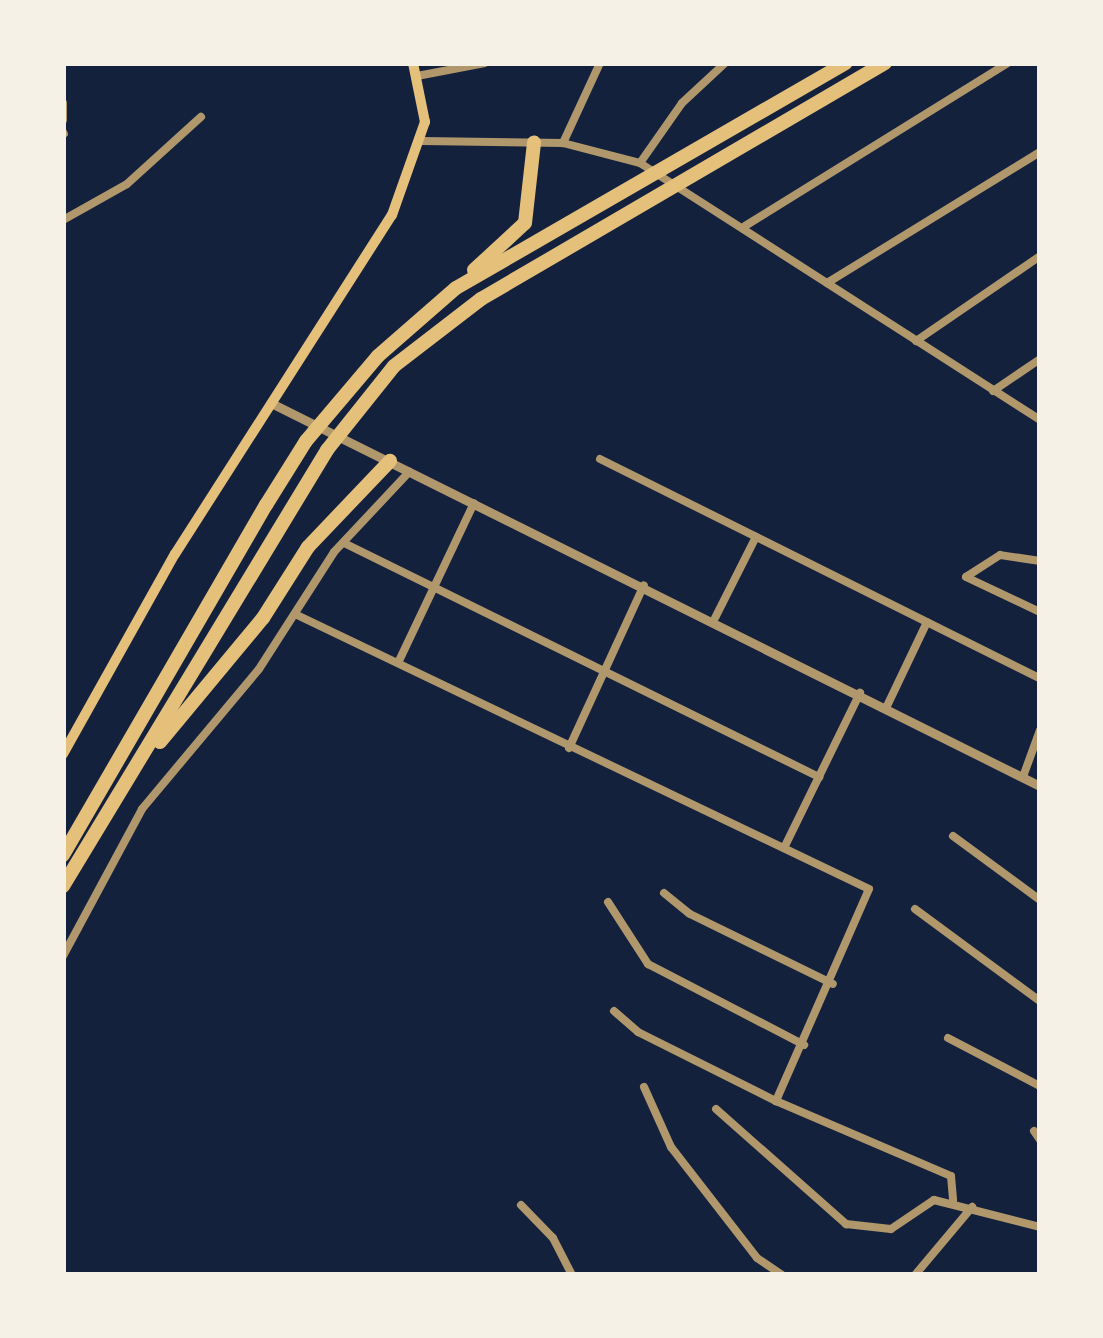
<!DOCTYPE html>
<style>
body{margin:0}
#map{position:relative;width:1103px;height:1338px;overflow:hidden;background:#14213d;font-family:"Noto Serif",serif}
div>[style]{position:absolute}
.minor>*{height:8px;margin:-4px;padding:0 4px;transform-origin:4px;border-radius:4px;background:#b1986c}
.tertiary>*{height:9px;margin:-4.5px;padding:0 4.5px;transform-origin:4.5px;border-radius:4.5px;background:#b1986c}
.secondary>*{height:10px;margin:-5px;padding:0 5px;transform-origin:5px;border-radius:5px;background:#e5c07b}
.motorway>*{height:14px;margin:-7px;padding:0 7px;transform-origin:7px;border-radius:7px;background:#e5c07b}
span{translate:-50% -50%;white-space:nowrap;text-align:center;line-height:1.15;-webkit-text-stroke:9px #f6f1e7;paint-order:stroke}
.frame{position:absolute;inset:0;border:66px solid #f6f1e7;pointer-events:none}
</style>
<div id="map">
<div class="minor">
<i style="left:417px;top:76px;width:69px;rotate:-10.8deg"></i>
<i style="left:63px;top:103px;width:17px;rotate:90deg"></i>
<i style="left:63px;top:132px;width:2px;rotate:63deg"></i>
<i style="left:422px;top:141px;width:141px;rotate:0.8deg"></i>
<i style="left:563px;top:143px;width:80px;rotate:14.6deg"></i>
<i style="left:640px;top:163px;width:475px;rotate:32.7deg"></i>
<i style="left:563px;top:143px;width:88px;rotate:-65.2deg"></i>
<i style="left:640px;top:163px;width:73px;rotate:-55deg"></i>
<i style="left:682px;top:103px;width:59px;rotate:-42.9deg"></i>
<i style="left:63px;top:220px;width:73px;rotate:-29.4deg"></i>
<i style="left:127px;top:184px;width:100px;rotate:-42.2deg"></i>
<i style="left:745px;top:226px;width:309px;rotate:-31.8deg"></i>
<i style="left:827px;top:283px;width:250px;rotate:-31.6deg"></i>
<i style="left:916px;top:341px;width:150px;rotate:-34.4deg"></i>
<i style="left:993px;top:391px;width:57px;rotate:-34.2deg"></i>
<i style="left:600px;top:459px;width:491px;rotate:26.5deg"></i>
<i style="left:344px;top:543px;width:530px;rotate:26.23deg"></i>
<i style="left:1040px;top:561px;width:40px;rotate:-171.5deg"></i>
<i style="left:1000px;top:555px;width:40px;rotate:147.1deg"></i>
<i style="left:966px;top:577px;width:82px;rotate:25.3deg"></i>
<i style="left:297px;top:615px;width:634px;rotate:25.6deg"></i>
<i style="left:869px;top:889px;width:232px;rotate:113.7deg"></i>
<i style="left:715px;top:618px;width:91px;rotate:-63.2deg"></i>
<i style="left:398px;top:663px;width:177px;rotate:-64.6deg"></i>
<i style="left:887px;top:706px;width:93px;rotate:-64.5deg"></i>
<i style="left:569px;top:748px;width:179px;rotate:-65.3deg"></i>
<i style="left:1024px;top:774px;width:47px;rotate:-70deg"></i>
<i style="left:953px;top:836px;width:108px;rotate:36.3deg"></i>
<i style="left:784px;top:848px;width:173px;rotate:-63.9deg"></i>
<i style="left:664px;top:893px;width:33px;rotate:39deg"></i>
<i style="left:690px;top:914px;width:159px;rotate:26.1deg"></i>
<i style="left:608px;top:902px;width:74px;rotate:57.2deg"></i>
<i style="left:648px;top:964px;width:176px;rotate:27.4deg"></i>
<i style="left:915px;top:909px;width:155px;rotate:36.4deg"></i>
<i style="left:63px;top:956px;width:167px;rotate:-61.7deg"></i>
<i style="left:142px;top:809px;width:182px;rotate:-50.1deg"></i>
<i style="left:259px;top:669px;width:139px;rotate:-57.3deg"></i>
<i style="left:334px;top:552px;width:110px;rotate:-46.8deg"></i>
<i style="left:614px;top:1011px;width:32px;rotate:41deg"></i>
<i style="left:638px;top:1032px;width:154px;rotate:26.6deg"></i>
<i style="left:776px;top:1101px;width:190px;rotate:23.2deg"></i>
<i style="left:951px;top:1176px;width:24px;rotate:85deg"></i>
<i style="left:948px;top:1038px;width:104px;rotate:27.6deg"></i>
<i style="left:644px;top:1087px;width:66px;rotate:65.8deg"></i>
<i style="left:671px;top:1147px;width:140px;rotate:52.2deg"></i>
<i style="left:757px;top:1258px;width:30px;rotate:34deg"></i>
<i style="left:716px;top:1109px;width:174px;rotate:41.5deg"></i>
<i style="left:846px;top:1224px;width:45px;rotate:6.3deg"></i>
<i style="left:891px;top:1229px;width:52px;rotate:-34deg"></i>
<i style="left:934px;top:1200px;width:109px;rotate:14.3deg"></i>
<i style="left:1034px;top:1131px;width:11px;rotate:56deg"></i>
<i style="left:521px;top:1205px;width:46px;rotate:45.9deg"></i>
<i style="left:553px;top:1238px;width:42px;rotate:62.8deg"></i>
<i style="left:915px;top:1275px;width:89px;rotate:-50deg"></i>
</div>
<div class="tertiary">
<i style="left:275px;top:405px;width:855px;rotate:26.48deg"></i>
</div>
<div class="secondary">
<i style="left:63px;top:754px;width:229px;rotate:-60.8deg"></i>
<i style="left:175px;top:554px;width:403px;rotate:-57.4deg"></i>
<i style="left:392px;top:215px;width:99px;rotate:-70.5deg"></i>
<i style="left:425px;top:122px;width:60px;rotate:-101.5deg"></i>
</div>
<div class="motorway">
<i style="left:474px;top:270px;width:69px;rotate:-42.7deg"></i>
<i style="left:525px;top:223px;width:81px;rotate:-83.6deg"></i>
<i style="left:160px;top:742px;width:161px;rotate:-50.3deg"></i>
<i style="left:263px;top:618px;width:84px;rotate:-57.6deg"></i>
<i style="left:308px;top:547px;width:119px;rotate:-46.4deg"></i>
<i style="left:63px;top:855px;width:405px;rotate:-59.9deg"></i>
<i style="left:266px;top:505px;width:75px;rotate:-58deg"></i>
<i style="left:306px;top:441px;width:111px;rotate:-49.7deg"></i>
<i style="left:378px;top:356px;width:103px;rotate:-41.1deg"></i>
<i style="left:456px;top:288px;width:450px;rotate:-30deg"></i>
<i style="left:63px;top:886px;width:510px;rotate:-58.8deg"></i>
<i style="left:327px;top:450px;width:107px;rotate:-51.4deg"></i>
<i style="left:394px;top:366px;width:110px;rotate:-37.6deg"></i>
<i style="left:481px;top:299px;width:468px;rotate:-30.3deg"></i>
</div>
<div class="frame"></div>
</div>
